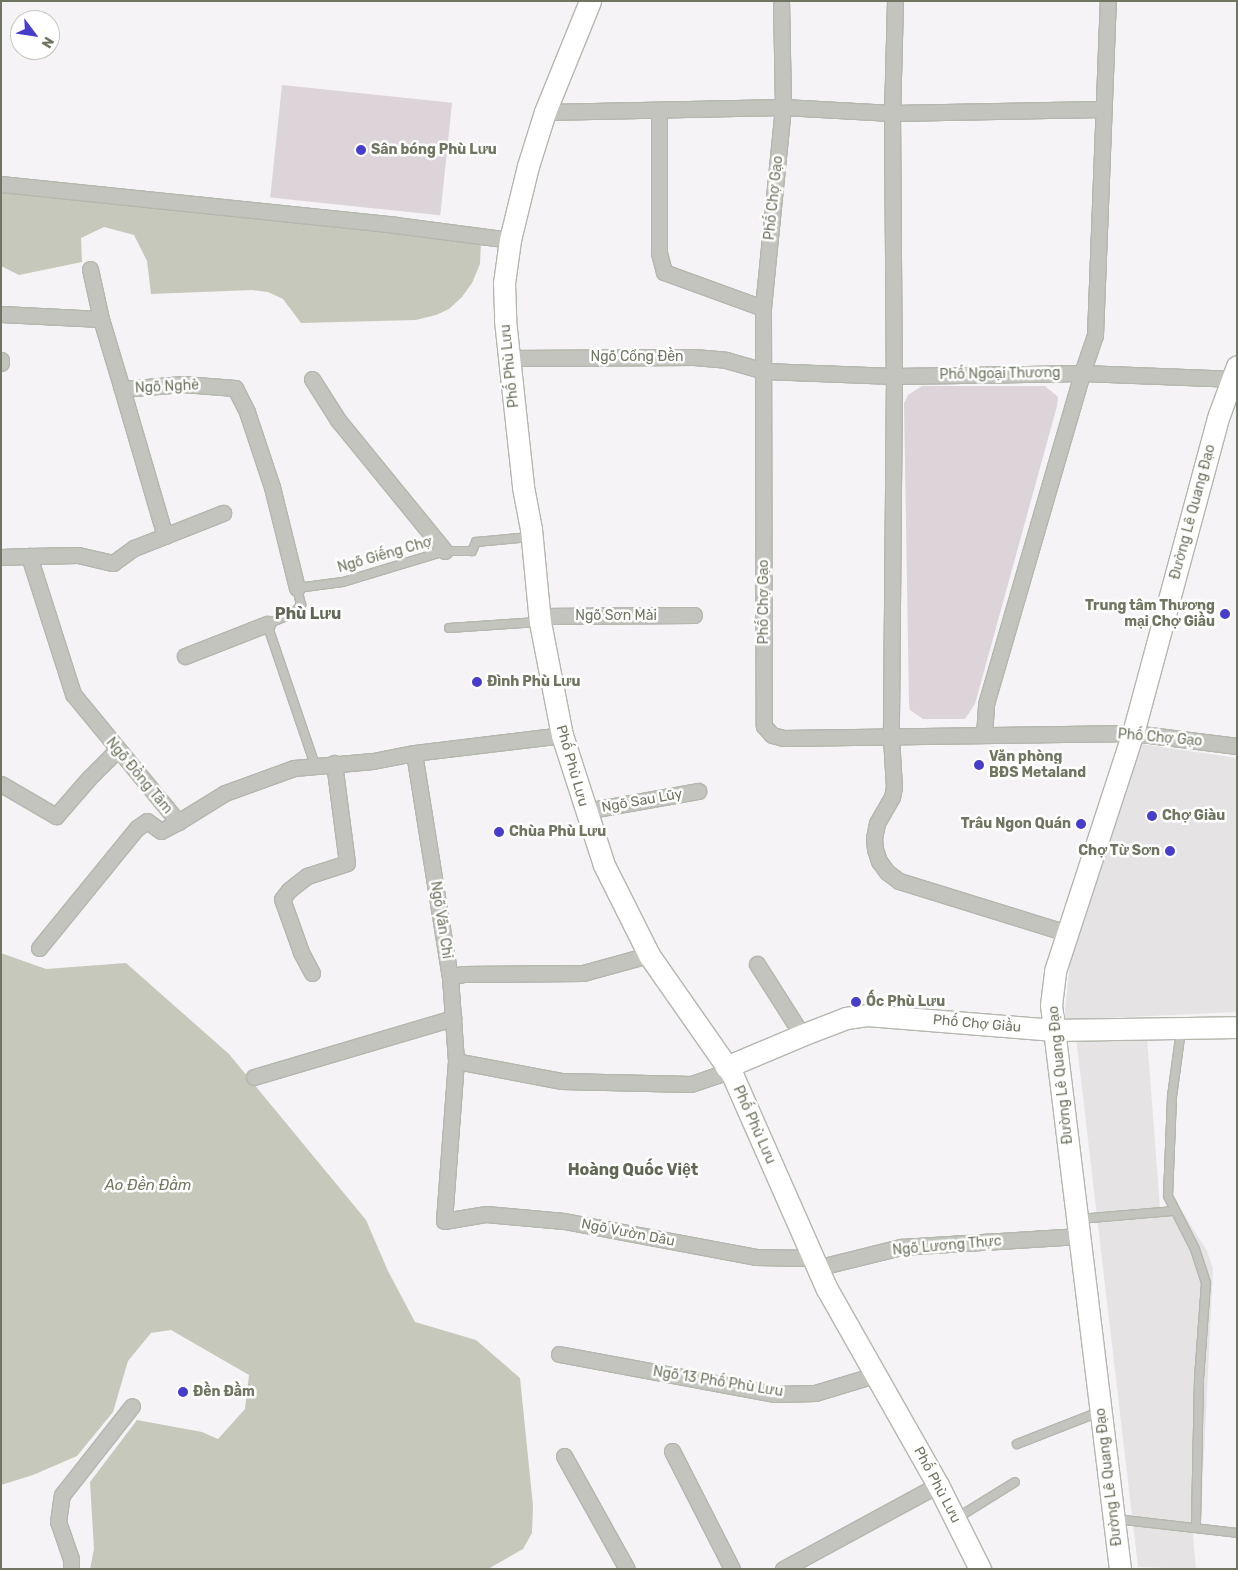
<!DOCTYPE html>
<meta charset="utf-8">
<style>
body{margin:0}
#map{position:relative;width:1238px;height:1570px;overflow:hidden;background:#f5f3f5;font-family:Rubik,sans-serif}
div>[style]{position:absolute}
.built>*{inset:0;background:#e5e3e3}
.green>*{inset:0;background:#dcd4d9;transform-origin:0 0}
.water>*{inset:0;background:#c7c8bc}
.roads{filter:drop-shadow(1px 0 #b4b7ae) drop-shadow(-1px 0 #b4b7ae) drop-shadow(0 1px #b4b7ae) drop-shadow(0 -1px #b4b7ae)}
.lane>*{height:8px;margin:-4px;padding:0 4px;transform-origin:4px;border-radius:4px;background:#c2c4bd}
.street>*{height:15px;margin:-7.5px;padding:0 7.5px;transform-origin:7.5px;border-radius:7.5px;background:#c2c4bd}
.secondary>*{height:21px;margin:-10.5px;padding:0 10.5px;transform-origin:10.5px;border-radius:10.5px;background:#fff}
.dots>*{width:14px;height:14px;translate:-50% -50%;box-sizing:border-box;border:2px solid #fff;border-radius:50%}
span{translate:-50% -50%;white-space:nowrap;text-align:center;line-height:1.15;-webkit-text-stroke:5px #fff;paint-order:stroke}
.poi-label{font-size:14px;color:#6f7560;font-weight:700}
.left{translate:0 -50%;text-align:left}
.right{translate:-100% -50%;text-align:right}
.street-label{font-size:14px;color:#6f7560}
.water-label{font-size:15px;color:#73765f;font-style:italic}
.quarter-label{font-size:16px;color:#616655;font-weight:700}
.frame{position:absolute;inset:0;border:2px solid #6f7560;pointer-events:none}
.north{position:absolute;left:10px;top:10px;width:50px;height:50px;box-sizing:border-box;background:#fff;border:1px solid #c5c8bf;border-radius:50%;rotate:121deg;font-size:14px;font-weight:700;line-height:20px;text-align:center;color:#6f7560}
.north::after{content:'';display:block;margin:auto;width:18px;height:22px;background:#473dcb;clip-path:polygon(50% 0,100% 100%,50% 72%,0 100%)}
</style>
<div id="map">
<div class="built">
<i style="clip-path:polygon(1141px 744px,1237px 758px,1237px 1012px,1064px 1020px,1072px 944px)"></i>
<i style="clip-path:polygon(1076px 1037px,1147px 1037px,1160px 1209px,1180px 1208px,1207px 1251px,1213px 1268px,1201px 1515px,1193px 1536px,1196px 1569px,1138px 1567px)"></i>
</div>
<div class="green">
<i style="left:282px;top:85px;width:171px;height:113px;rotate:6deg"></i>
<i style="clip-path:polygon(922px 386px,1045px 386px,1058px 397px,1057px 406px,975px 704px,965px 719px,923px 719px,910px 710px,909px 704px,904px 403px,908px 395px)"></i>
</div>
<div class="water">
<i style="clip-path:polygon(1px 191px,481px 241px,480px 264px,472px 283px,462px 297px,449px 309px,436px 315px,416px 320px,301px 323px,283px 299px,268px 292px,252px 290px,151px 294px,147px 261px,134px 235px,104px 227px,81px 238px,82px 262px,19px 275px,1px 266px)"></i>
<i style="clip-path:polygon(1px 953px,46px 969px,126px 963px,229px 1054px,366px 1220px,388px 1271px,415px 1322px,476px 1340px,520px 1378px,533px 1506px,532px 1533px,523px 1549px,488px 1569px,90px 1569px,94px 1549px,90px 1482px,137px 1420px,202px 1432px,218px 1439px,245px 1409px,249px 1375px,171px 1330px,151px 1333px,128px 1361px,113px 1412px,77px 1456px,33px 1475px,1px 1485px)"></i>
</div>
<div class="roads">
<div class="lane">
<i style="left:449px;top:628px;width:89px;rotate:-3.9deg"></i>
<i style="left:315px;top:765px;width:149px;rotate:-108.8deg"></i>
<i style="left:267px;top:624px;width:29px;rotate:-22deg"></i>
<i style="left:294px;top:613px;width:11px;rotate:-49deg"></i>
<i style="left:301px;top:605px;width:17px;rotate:-103deg"></i>
<i style="left:297px;top:588px;width:46px;rotate:-7.4deg"></i>
<i style="left:343px;top:582px;width:107px;rotate:-16.9deg"></i>
<i style="left:445px;top:551px;width:27px"></i>
<i style="left:472px;top:551px;width:10px;rotate:-66deg"></i>
<i style="left:476px;top:542px;width:54px;rotate:-5.3deg"></i>
<i style="left:1181px;top:1030px;width:68px;rotate:97.7deg"></i>
<i style="left:1172px;top:1097px;width:99px;rotate:92.3deg"></i>
<i style="left:1168px;top:1196px;width:59px;rotate:63deg"></i>
<i style="left:1195px;top:1249px;width:36px;rotate:72deg"></i>
<i style="left:1206px;top:1283px;width:96px;rotate:94.2deg"></i>
<i style="left:1199px;top:1379px;width:149px;rotate:91.2deg"></i>
<i style="left:1080px;top:1219px;width:94px;rotate:-4.9deg"></i>
<i style="left:1017px;top:1444px;width:88px;rotate:-21.3deg"></i>
<i style="left:957px;top:1518px;width:68px;rotate:-31.8deg"></i>
<i style="left:1115px;top:1519px;width:123px;rotate:6.5deg"></i>
</div>
<div class="street">
<i style="left:781px;top:1px;width:106px;rotate:88.9deg"></i>
<i style="left:783px;top:107px;width:202px;rotate:95.7deg"></i>
<i style="left:763px;top:308px;width:418px;rotate:89.9deg"></i>
<i style="left:764px;top:726px;width:12px;rotate:48deg"></i>
<i style="left:772px;top:735px;width:11px;rotate:15deg"></i>
<i style="left:783px;top:738px;width:350px;rotate:-0.8deg"></i>
<i style="left:1133px;top:733px;width:105px;rotate:7.1deg"></i>
<i style="left:895px;top:1px;width:112px;rotate:91.5deg"></i>
<i style="left:892px;top:113px;width:263px;rotate:89.6deg"></i>
<i style="left:894px;top:376px;width:361px;rotate:90.5deg"></i>
<i style="left:891px;top:737px;width:50px;rotate:86.6deg"></i>
<i style="left:894px;top:787px;width:10px;rotate:101deg"></i>
<i style="left:892px;top:797px;width:30px;rotate:120deg"></i>
<i style="left:877px;top:823px;width:15px;rotate:101deg"></i>
<i style="left:874px;top:838px;width:11px;rotate:85deg"></i>
<i style="left:875px;top:849px;width:13px;rotate:72deg"></i>
<i style="left:879px;top:861px;width:14px;rotate:54deg"></i>
<i style="left:887px;top:872px;width:15px;rotate:37deg"></i>
<i style="left:899px;top:881px;width:176px;rotate:17.2deg"></i>
<i style="left:659px;top:111px;width:142px;rotate:90deg"></i>
<i style="left:659px;top:253px;width:20px;rotate:75deg"></i>
<i style="left:664px;top:272px;width:105px;rotate:20deg"></i>
<i style="left:545px;top:112px;width:238px;rotate:-1.2deg"></i>
<i style="left:783px;top:107px;width:109px;rotate:3.2deg"></i>
<i style="left:892px;top:113px;width:212px;rotate:-1.1deg"></i>
<i style="left:1px;top:184px;width:396px;rotate:5.9deg"></i>
<i style="left:395px;top:225px;width:116px;rotate:7.4deg"></i>
<i style="left:90px;top:269px;width:51px;rotate:77.6deg"></i>
<i style="left:1px;top:314px;width:100px;rotate:2.9deg"></i>
<i style="left:101px;top:319px;width:73px;rotate:73.3deg"></i>
<i style="left:122px;top:389px;width:61px;rotate:-4.7deg"></i>
<i style="left:183px;top:384px;width:52px;rotate:4.4deg"></i>
<i style="left:235px;top:388px;width:27px;rotate:63deg"></i>
<i style="left:247px;top:412px;width:79px;rotate:71.6deg"></i>
<i style="left:272px;top:487px;width:104px;rotate:76.1deg"></i>
<i style="left:509px;top:358px;width:185px;rotate:-0.3deg"></i>
<i style="left:694px;top:357px;width:32px;rotate:5deg"></i>
<i style="left:726px;top:360px;width:40px;rotate:16deg"></i>
<i style="left:764px;top:371px;width:130px;rotate:2.2deg"></i>
<i style="left:894px;top:376px;width:188px;rotate:-0.9deg"></i>
<i style="left:1082px;top:373px;width:155px;rotate:2.2deg"></i>
<i style="left:1px;top:360px;width:3px;rotate:90deg"></i>
<i style="left:312px;top:379px;width:49px;rotate:57.6deg"></i>
<i style="left:338px;top:420px;width:169px;rotate:50.8deg"></i>
<i style="left:122px;top:389px;width:153px;rotate:73.7deg"></i>
<i style="left:29px;top:556px;width:49px;rotate:-1.2deg"></i>
<i style="left:78px;top:555px;width:36px;rotate:13deg"></i>
<i style="left:113px;top:563px;width:26px;rotate:-36deg"></i>
<i style="left:134px;top:548px;width:96px;rotate:-21.5deg"></i>
<i style="left:1px;top:557px;width:28px;rotate:-2deg"></i>
<i style="left:29px;top:556px;width:145px;rotate:72.3deg"></i>
<i style="left:73px;top:694px;width:166px;rotate:50.6deg"></i>
<i style="left:178px;top:822px;width:55px;rotate:-31.7deg"></i>
<i style="left:225px;top:793px;width:73px;rotate:-19.9deg"></i>
<i style="left:294px;top:768px;width:79px;rotate:-5.1deg"></i>
<i style="left:373px;top:761px;width:42px;rotate:-11deg"></i>
<i style="left:414px;top:753px;width:149px;rotate:-6.9deg"></i>
<i style="left:539px;top:616px;width:155px;rotate:-0.4deg"></i>
<i style="left:185px;top:656px;width:88px;rotate:-21.3deg"></i>
<i style="left:984px;top:735px;width:31px;rotate:-86deg"></i>
<i style="left:986px;top:704px;width:345px;rotate:-73.8deg"></i>
<i style="left:1082px;top:373px;width:40px;rotate:-71.1deg"></i>
<i style="left:1095px;top:335px;width:334px;rotate:-87.8deg"></i>
<i style="left:414px;top:753px;width:227px;rotate:80.9deg"></i>
<i style="left:450px;top:977px;width:13px;rotate:-13deg"></i>
<i style="left:463px;top:974px;width:120px;rotate:-0.5deg"></i>
<i style="left:583px;top:973px;width:68px;rotate:-15.3deg"></i>
<i style="left:1px;top:784px;width:64px;rotate:30.2deg"></i>
<i style="left:56px;top:816px;width:50px;rotate:-49deg"></i>
<i style="left:89px;top:778px;width:40px;rotate:-45deg"></i>
<i style="left:585px;top:811px;width:115px;rotate:-10deg"></i>
<i style="left:39px;top:948px;width:155px;rotate:-50.8deg"></i>
<i style="left:137px;top:828px;width:12px;rotate:-35deg"></i>
<i style="left:147px;top:821px;width:17px;rotate:36deg"></i>
<i style="left:161px;top:831px;width:19px;rotate:-28deg"></i>
<i style="left:757px;top:964px;width:84px;rotate:57.6deg"></i>
<i style="left:312px;top:973px;width:24px;rotate:-118deg"></i>
<i style="left:301px;top:952px;width:56px;rotate:-109.7deg"></i>
<i style="left:282px;top:899px;width:11px;rotate:-52deg"></i>
<i style="left:289px;top:890px;width:23px;rotate:-38deg"></i>
<i style="left:307px;top:876px;width:42px;rotate:-18deg"></i>
<i style="left:347px;top:863px;width:101px;rotate:-97.4deg"></i>
<i style="left:450px;top:977px;width:84px;rotate:85.9deg"></i>
<i style="left:456px;top:1061px;width:160px;rotate:94.3deg"></i>
<i style="left:444px;top:1221px;width:43px;rotate:-9.5deg"></i>
<i style="left:486px;top:1214px;width:78px;rotate:5.1deg"></i>
<i style="left:564px;top:1221px;width:195px;rotate:10.6deg"></i>
<i style="left:756px;top:1257px;width:56px;rotate:1deg"></i>
<i style="left:456px;top:1061px;width:108px;rotate:10.7deg"></i>
<i style="left:562px;top:1081px;width:129px;rotate:1.3deg"></i>
<i style="left:691px;top:1084px;width:40px;rotate:-18.9deg"></i>
<i style="left:254px;top:1077px;width:208px;rotate:-16.5deg"></i>
<i style="left:816px;top:1268px;width:88px;rotate:-13.9deg"></i>
<i style="left:901px;top:1247px;width:179px;rotate:-3.5deg"></i>
<i style="left:559px;top:1354px;width:220px;rotate:10.5deg"></i>
<i style="left:775px;top:1394px;width:40px;rotate:-1.4deg"></i>
<i style="left:815px;top:1393px;width:63px;rotate:-16.7deg"></i>
<i style="left:672px;top:1451px;width:132px;rotate:63deg"></i>
<i style="left:564px;top:1456px;width:129px;rotate:60.9deg"></i>
<i style="left:71px;top:1569px;width:10px;rotate:-90deg"></i>
<i style="left:71px;top:1559px;width:39px;rotate:-109deg"></i>
<i style="left:58px;top:1522px;width:27px;rotate:-82deg"></i>
<i style="left:62px;top:1495px;width:113px;rotate:-51.8deg"></i>
<i style="left:783px;top:1569px;width:176px;rotate:-28.5deg"></i>
</div>
<div class="secondary">
<i style="left:590px;top:1px;width:120px;rotate:112.1deg"></i>
<i style="left:545px;top:112px;width:57px;rotate:107.5deg"></i>
<i style="left:528px;top:166px;width:76px;rotate:103.7deg"></i>
<i style="left:510px;top:240px;width:43px;rotate:97.9deg"></i>
<i style="left:504px;top:283px;width:37px;rotate:88deg"></i>
<i style="left:505px;top:320px;width:168px;rotate:83.8deg"></i>
<i style="left:523px;top:487px;width:43px;rotate:79.2deg"></i>
<i style="left:531px;top:529px;width:93px;rotate:84.5deg"></i>
<i style="left:540px;top:622px;width:115px;rotate:79deg"></i>
<i style="left:562px;top:735px;width:137px;rotate:72.1deg"></i>
<i style="left:604px;top:865px;width:101px;rotate:63.4deg"></i>
<i style="left:649px;top:955px;width:145px;rotate:55.1deg"></i>
<i style="left:732px;top:1074px;width:235px;rotate:66.2deg"></i>
<i style="left:827px;top:1289px;width:225px;rotate:60.5deg"></i>
<i style="left:938px;top:1485px;width:94px;rotate:63.4deg"></i>
<i style="left:726px;top:1067px;width:82px;rotate:-22.8deg"></i>
<i style="left:802px;top:1035px;width:47px;rotate:-21.1deg"></i>
<i style="left:846px;top:1018px;width:21px;rotate:-8deg"></i>
<i style="left:867px;top:1015px;width:188px;rotate:4.6deg"></i>
<i style="left:1054px;top:1030px;width:183px;rotate:-0.9deg"></i>
<i style="left:1120px;top:1569px;width:568px;rotate:-96.97deg"></i>
<i style="left:1051px;top:1005px;width:34px;rotate:-83deg"></i>
<i style="left:1055px;top:971px;width:250px;rotate:-71.9deg"></i>
<i style="left:1133px;top:733px;width:329px;rotate:-74.9deg"></i>
<i style="left:1219px;top:415px;width:52px;rotate:-69.8deg"></i>
</div>
</div>
<div class="dots">
<i style="left:361px;top:150px;background:#473dcb"></i>
<i style="left:1225px;top:614px;background:#473dcb"></i>
<i style="left:477px;top:682px;background:#473dcb"></i>
<i style="left:979px;top:765px;background:#473dcb"></i>
<i style="left:1152px;top:816px;background:#473dcb"></i>
<i style="left:1081px;top:824px;background:#473dcb"></i>
<i style="left:499px;top:832px;background:#473dcb"></i>
<i style="left:1170px;top:851px;background:#473dcb"></i>
<i style="left:856px;top:1002px;background:#473dcb"></i>
<i style="left:183px;top:1392px;background:#473dcb"></i>
</div>
<div class="poi-label">
<span class="left" style="left:371px;top:150px">Sân bóng Phù Lưu</span>
<span class="right" style="left:1215px;top:614px">Trung tâm Thương<br>mại Chợ Giầu</span>
<span class="left" style="left:487px;top:682px">Đình Phù Lưu</span>
<span class="left" style="left:989px;top:765px">Văn phòng<br>BĐS Metaland</span>
<span class="left" style="left:1162px;top:816px">Chợ Giàu</span>
<span class="right" style="left:1071px;top:824px">Trâu Ngon Quán</span>
<span class="left" style="left:509px;top:832px">Chùa Phù Lưu</span>
<span class="right" style="left:1160px;top:851px">Chợ Từ Sơn</span>
<span class="left" style="left:866px;top:1002px">Ốc Phù Lưu</span>
<span class="left" style="left:193px;top:1392px">Đền Đầm</span>
</div>
<div class="street-label">
<span style="left:774px;top:198px;rotate:-84deg">Phố Chợ Gạo</span>
<span style="left:637px;top:357px">Ngõ Cổng Đền</span>
<span style="left:510px;top:366px;rotate:-96deg">Phố Phù Lưu</span>
<span style="left:1000px;top:374px;rotate:-1deg">Phố Ngoại Thương</span>
<span style="left:167px;top:387px;rotate:-3deg">Ngõ Nghè</span>
<span style="left:1193px;top:512px;rotate:-75deg">Đường Lê Quang Đạo</span>
<span style="left:385px;top:555px;rotate:-16deg">Ngõ Giếng Chợ</span>
<span style="left:764px;top:602px;rotate:-90deg">Phố Chợ Gạo</span>
<span style="left:616px;top:616px">Ngõ Sơn Mài</span>
<span style="left:1160px;top:738px;rotate:5deg">Phố Chợ Gạo</span>
<span style="left:572px;top:766px;rotate:74deg">Phố Phù Lưu</span>
<span style="left:139px;top:776px;rotate:50deg">Ngõ Đồng Tâm</span>
<span style="left:642px;top:801px;rotate:-10deg">Ngõ Sau Lũy</span>
<span style="left:441px;top:920px;rotate:81deg">Ngõ Văn Chỉ</span>
<span style="left:977px;top:1024px;rotate:5deg">Phố Chợ Giầu</span>
<span style="left:1061px;top:1075px;rotate:-96deg">Đường Lê Quang Đạo</span>
<span style="left:754px;top:1125px;rotate:66deg">Phố Phù Lưu</span>
<span style="left:628px;top:1233px;rotate:11deg">Ngõ Vườn Dâu</span>
<span style="left:947px;top:1246px;rotate:-5deg">Ngõ Lương Thực</span>
<span style="left:718px;top:1382px;rotate:9deg">Ngõ 13 Phố Phù Lưu</span>
<span style="left:1109px;top:1477px;rotate:-97deg">Đường Lê Quang Đạo</span>
<span style="left:937px;top:1485px;rotate:62deg">Phố Phù Lưu</span>
</div>
<div class="water-label">
<span style="left:148px;top:1186px">Ao Đền Đầm</span>
</div>
<div class="quarter-label">
<span style="left:308px;top:614px">Phù Lưu</span>
<span style="left:633px;top:1170px">Hoàng Quốc Việt</span>
</div>
<div class="frame"></div>
<div class="north">N</div>
</div>
